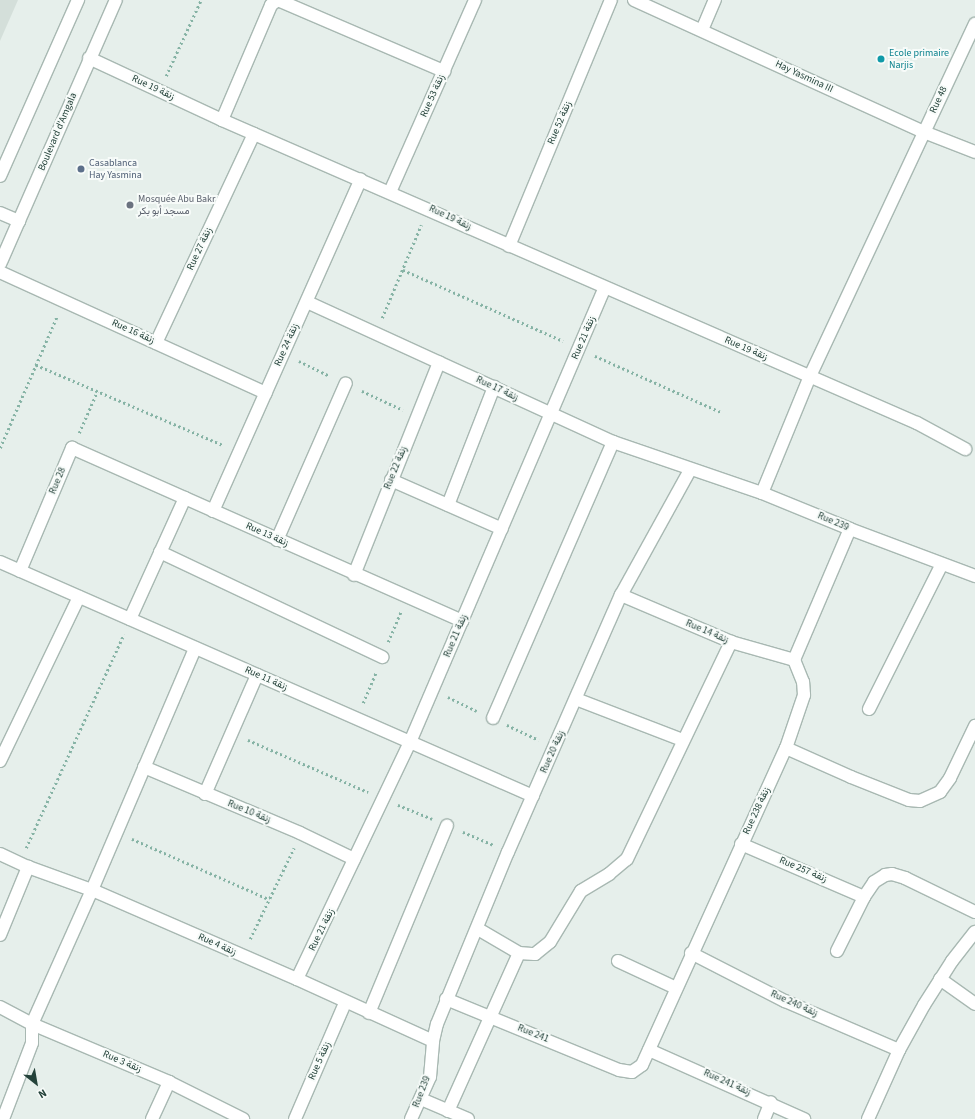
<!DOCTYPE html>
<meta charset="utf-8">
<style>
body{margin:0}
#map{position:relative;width:975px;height:1119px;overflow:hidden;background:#e6efeb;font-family:"Source Sans 3",Vazirmatn,sans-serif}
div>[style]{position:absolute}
.built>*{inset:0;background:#d4dfda}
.path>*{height:2.5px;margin-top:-1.25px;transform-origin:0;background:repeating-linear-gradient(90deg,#86b3a5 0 2px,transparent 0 5px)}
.roads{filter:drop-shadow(1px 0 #a8b8b2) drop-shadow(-1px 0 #a8b8b2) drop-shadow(0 1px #a8b8b2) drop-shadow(0 -1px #a8b8b2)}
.street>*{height:12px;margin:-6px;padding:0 6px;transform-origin:6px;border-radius:6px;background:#fff}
.secondary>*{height:12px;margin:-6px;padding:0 6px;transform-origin:6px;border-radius:6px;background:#fff}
.dots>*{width:11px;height:11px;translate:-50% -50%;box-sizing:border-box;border:2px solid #f7fbf9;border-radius:50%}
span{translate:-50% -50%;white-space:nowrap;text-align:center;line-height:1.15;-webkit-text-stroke:4px #f7fbf9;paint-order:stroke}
.culture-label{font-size:10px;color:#0d838f}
.left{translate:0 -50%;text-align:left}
.street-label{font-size:10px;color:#24423a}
.service-label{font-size:10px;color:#4e5e75}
.worship-label{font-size:10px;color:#5b616d}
.north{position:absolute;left:16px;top:1063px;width:40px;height:40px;-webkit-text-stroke:3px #f7fbf9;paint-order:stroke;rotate:149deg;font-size:11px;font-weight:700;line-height:16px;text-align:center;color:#24423a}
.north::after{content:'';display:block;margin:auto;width:14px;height:18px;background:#24423a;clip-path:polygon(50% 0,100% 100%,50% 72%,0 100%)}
</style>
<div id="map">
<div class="built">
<i style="clip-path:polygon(0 0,18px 0,0 41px)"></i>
</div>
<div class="path">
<i style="left:166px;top:76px;width:84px;rotate:-65.3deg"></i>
<i style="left:403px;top:270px;width:175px;rotate:23.9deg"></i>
<i style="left:382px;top:318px;width:101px;rotate:-67.2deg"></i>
<i style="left:595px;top:356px;width:138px;rotate:24deg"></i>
<i style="left:299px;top:361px;width:34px;rotate:26deg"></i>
<i style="left:36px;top:365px;width:203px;rotate:23.2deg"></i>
<i style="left:362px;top:391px;width:45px;rotate:24.9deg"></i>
<i style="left:79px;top:433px;width:45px;rotate:-66.3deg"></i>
<i style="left:0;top:448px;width:144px;rotate:-66.6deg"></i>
<i style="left:388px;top:642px;width:33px;rotate:-67deg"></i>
<i style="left:448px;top:697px;width:32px;rotate:26deg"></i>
<i style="left:363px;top:703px;width:33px;rotate:-67deg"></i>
<i style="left:507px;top:725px;width:35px;rotate:25deg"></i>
<i style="left:248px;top:740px;width:131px;rotate:23.4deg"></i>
<i style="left:398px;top:805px;width:37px;rotate:22deg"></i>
<i style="left:463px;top:832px;width:33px;rotate:23deg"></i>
<i style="left:132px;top:839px;width:150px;rotate:23.7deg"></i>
<i style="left:26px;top:848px;width:235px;rotate:-65.4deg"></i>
<i style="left:250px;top:939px;width:101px;rotate:-64.2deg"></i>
</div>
<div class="roads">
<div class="street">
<i style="left:278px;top:0;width:181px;rotate:23.2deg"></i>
<i style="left:634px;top:0;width:319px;rotate:24.5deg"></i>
<i style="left:924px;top:132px;width:55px;rotate:21.4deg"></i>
<i style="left:702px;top:30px;width:33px;rotate:-67deg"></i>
<i style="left:89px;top:58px;width:147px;rotate:25deg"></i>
<i style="left:222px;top:120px;width:758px;rotate:23.56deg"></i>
<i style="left:917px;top:423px;width:55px;rotate:28.4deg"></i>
<i style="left:222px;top:120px;width:125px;rotate:-66.9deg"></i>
<i style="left:271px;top:5px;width:9px;rotate:-36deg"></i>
<i style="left:390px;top:192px;width:210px;rotate:-66.1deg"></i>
<i style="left:0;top:213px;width:21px;rotate:23deg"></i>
<i style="left:509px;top:246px;width:266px;rotate:-67.5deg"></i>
<i style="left:0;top:272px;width:292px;rotate:24.5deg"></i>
<i style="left:307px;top:302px;width:337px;rotate:24.6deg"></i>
<i style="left:613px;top:442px;width:157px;rotate:18.9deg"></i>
<i style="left:762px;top:493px;width:95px;rotate:22.2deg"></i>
<i style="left:850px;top:529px;width:134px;rotate:20.6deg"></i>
<i style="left:156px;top:343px;width:231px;rotate:-64.9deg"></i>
<i style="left:391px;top:480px;width:121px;rotate:23.8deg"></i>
<i style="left:762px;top:493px;width:126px;rotate:-67.7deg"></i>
<i style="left:810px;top:376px;width:389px;rotate:-64.9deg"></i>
<i style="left:448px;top:505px;width:127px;rotate:-68.7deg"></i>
<i style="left:213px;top:511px;width:363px;rotate:-66deg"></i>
<i style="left:277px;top:540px;width:171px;rotate:-66.3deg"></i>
<i style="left:160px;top:552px;width:246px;rotate:25.3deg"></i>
<i style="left:0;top:562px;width:582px;rotate:23.7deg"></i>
<i style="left:20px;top:571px;width:134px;rotate:-67.1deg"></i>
<i style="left:72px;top:448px;width:427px;rotate:23.9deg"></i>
<i style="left:354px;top:575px;width:229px;rotate:-68.2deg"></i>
<i style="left:621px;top:595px;width:120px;rotate:23.1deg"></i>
<i style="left:731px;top:642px;width:66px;rotate:15.9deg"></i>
<i style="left:130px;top:619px;width:133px;rotate:-65.6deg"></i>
<i style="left:576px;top:699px;width:114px;rotate:21.1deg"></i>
<i style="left:869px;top:709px;width:162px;rotate:-63.3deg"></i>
<i style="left:493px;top:718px;width:301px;rotate:-66.5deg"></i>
<i style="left:786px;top:748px;width:71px;rotate:24deg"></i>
<i style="left:851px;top:777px;width:62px;rotate:21.6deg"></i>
<i style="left:909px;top:800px;width:11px;rotate:5deg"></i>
<i style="left:920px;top:801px;width:22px;rotate:-24deg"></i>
<i style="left:940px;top:792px;width:17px;rotate:-54deg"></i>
<i style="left:950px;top:778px;width:58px;rotate:-64.3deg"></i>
<i style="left:0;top:761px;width:182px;rotate:-64.3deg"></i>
<i style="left:144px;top:767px;width:169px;rotate:22.9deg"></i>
<i style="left:300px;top:833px;width:60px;rotate:25.7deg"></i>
<i style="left:205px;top:794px;width:130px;rotate:-66.4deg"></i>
<i style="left:741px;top:844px;width:134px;rotate:23.3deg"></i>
<i style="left:0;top:854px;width:31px;rotate:25deg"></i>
<i style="left:28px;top:867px;width:68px;rotate:19.8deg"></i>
<i style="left:92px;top:890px;width:223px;rotate:23.5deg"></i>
<i style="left:297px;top:979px;width:149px;rotate:24.5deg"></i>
<i style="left:478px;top:929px;width:48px;rotate:30.3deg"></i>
<i style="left:519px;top:953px;width:16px;rotate:4deg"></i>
<i style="left:535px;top:954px;width:19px;rotate:-39deg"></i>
<i style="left:550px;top:942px;width:60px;rotate:-58.7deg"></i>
<i style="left:581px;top:891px;width:33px;rotate:-31deg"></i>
<i style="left:609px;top:874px;width:23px;rotate:-40deg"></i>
<i style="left:627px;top:859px;width:241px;rotate:-64.4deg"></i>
<i style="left:0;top:935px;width:74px;rotate:-67.6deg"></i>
<i style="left:837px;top:951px;width:60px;rotate:-63.4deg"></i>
<i style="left:864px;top:897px;width:18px;rotate:-56deg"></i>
<i style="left:874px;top:882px;width:13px;rotate:-32deg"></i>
<i style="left:885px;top:875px;width:7px;rotate:-8deg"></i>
<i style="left:892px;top:874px;width:14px;rotate:17deg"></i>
<i style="left:905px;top:878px;width:78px;rotate:25.9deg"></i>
<i style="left:691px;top:953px;width:106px;rotate:27.1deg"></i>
<i style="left:785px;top:1001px;width:124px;rotate:23.3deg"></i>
<i style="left:618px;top:961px;width:64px;rotate:25deg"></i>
<i style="left:297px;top:979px;width:263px;rotate:-64.5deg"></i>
<i style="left:410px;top:742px;width:494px;rotate:-66.8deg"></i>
<i style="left:940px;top:979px;width:43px;rotate:35.5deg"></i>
<i style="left:446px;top:999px;width:187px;rotate:22.3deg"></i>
<i style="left:619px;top:1070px;width:13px;rotate:9deg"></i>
<i style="left:632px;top:1072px;width:12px;rotate:-35deg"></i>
<i style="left:642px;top:1065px;width:348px;rotate:-65.6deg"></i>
<i style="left:786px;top:748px;width:56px;rotate:-71.2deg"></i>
<i style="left:804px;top:695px;width:13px;rotate:-94deg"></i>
<i style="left:803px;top:682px;width:24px;rotate:-112deg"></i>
<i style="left:794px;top:660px;width:142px;rotate:-66.9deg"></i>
<i style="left:0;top:1007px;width:36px;rotate:28deg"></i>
<i style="left:32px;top:1024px;width:149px;rotate:22.9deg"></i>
<i style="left:169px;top:1082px;width:83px;rotate:26.6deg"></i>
<i style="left:369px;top:1013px;width:203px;rotate:-67.4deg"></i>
<i style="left:649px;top:1050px;width:170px;rotate:24deg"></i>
<i style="left:421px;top:1099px;width:51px;rotate:23.1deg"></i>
<i style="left:448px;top:1111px;width:173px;rotate:-65.8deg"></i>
<i style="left:3px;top:1119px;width:81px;rotate:-69.1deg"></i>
<i style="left:32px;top:1043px;width:19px;rotate:-90deg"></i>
<i style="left:32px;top:1024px;width:147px;rotate:-65.9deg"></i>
<i style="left:92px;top:890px;width:263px;rotate:-66.9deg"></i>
<i style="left:152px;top:1119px;width:41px;rotate:-65.3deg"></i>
<i style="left:295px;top:1119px;width:126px;rotate:-66.7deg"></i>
<i style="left:411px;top:1119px;width:46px;rotate:-65.7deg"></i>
<i style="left:430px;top:1077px;width:36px;rotate:-85deg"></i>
<i style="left:433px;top:1041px;width:17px;rotate:-77deg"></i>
<i style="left:437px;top:1024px;width:186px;rotate:-67.6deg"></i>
<i style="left:508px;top:852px;width:281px;rotate:-66.3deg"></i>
<i style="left:621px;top:595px;width:143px;rotate:-61.1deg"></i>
<i style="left:764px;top:1119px;width:18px;rotate:-68deg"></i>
<i style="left:868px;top:1119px;width:76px;rotate:-65.8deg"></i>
<i style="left:899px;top:1050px;width:51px;rotate:-60.9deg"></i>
<i style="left:924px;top:1005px;width:52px;rotate:-57.5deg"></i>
<i style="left:952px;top:961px;width:37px;rotate:-52deg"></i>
</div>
<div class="secondary">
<i style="left:0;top:176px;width:193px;rotate:-66.1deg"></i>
<i style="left:0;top:264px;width:288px;rotate:-66.3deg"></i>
</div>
</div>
<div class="dots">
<i style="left:881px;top:59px;background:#0f9aa8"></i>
<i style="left:81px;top:169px;background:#5c6f8a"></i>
<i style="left:130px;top:205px;background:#6b7280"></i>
</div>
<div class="culture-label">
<span class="left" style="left:889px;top:59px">Ecole primaire<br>Narjis</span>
</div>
<div class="street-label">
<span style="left:804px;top:77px;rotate:25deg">Hay Yasmina III</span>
<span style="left:153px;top:88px;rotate:25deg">Rue 19 زنقة</span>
<span style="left:433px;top:96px;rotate:-66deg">Rue 53 زنقة</span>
<span style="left:939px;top:100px;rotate:-65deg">Rue 48</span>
<span style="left:560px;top:123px;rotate:-67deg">Rue 52 زنقة</span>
<span style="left:58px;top:132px;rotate:-67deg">Boulevard d'Amgala</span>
<span style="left:450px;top:218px;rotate:25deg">Rue 19 زنقة</span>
<span style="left:200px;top:249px;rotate:-65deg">Rue 27 زنقة</span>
<span style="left:133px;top:332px;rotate:24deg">Rue 16 زنقة</span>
<span style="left:584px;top:338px;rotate:-67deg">Rue 21 زنقة</span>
<span style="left:287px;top:345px;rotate:-66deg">Rue 24 زنقة</span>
<span style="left:746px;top:349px;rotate:23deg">Rue 19 زنقة</span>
<span style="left:497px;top:389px;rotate:25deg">Rue 17 زنقة</span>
<span style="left:396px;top:468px;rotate:-68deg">Rue 22 زنقة</span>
<span style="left:58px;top:481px;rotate:-67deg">Rue 28</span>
<span style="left:833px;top:522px;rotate:23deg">Rue 239</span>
<span style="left:267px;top:535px;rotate:24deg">Rue 13 زنقة</span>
<span style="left:707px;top:632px;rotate:23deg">Rue 14 زنقة</span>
<span style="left:456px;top:636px;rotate:-67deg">Rue 21 زنقة</span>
<span style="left:266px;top:679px;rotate:24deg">Rue 11 زنقة</span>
<span style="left:553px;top:752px;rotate:-66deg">Rue 20 زنقة</span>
<span style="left:757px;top:811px;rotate:-65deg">Rue 238 زنقة</span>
<span style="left:249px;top:812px;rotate:22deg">Rue 10 زنقة</span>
<span style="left:803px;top:870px;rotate:23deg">Rue 257 زنقة</span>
<span style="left:322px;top:930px;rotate:-64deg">Rue 21 زنقة</span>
<span style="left:217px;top:945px;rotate:24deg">Rue 4 زنقة</span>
<span style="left:794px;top:1004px;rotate:24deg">Rue 240 زنقة</span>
<span style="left:533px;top:1034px;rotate:22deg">Rue 241</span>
<span style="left:320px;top:1061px;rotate:-66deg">Rue 5 زنقة</span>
<span style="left:122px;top:1062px;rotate:23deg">Rue 3 زنقة</span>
<span style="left:727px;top:1083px;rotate:24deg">Rue 241 زنقة</span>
<span style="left:422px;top:1092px;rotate:-69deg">Rue 239</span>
</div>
<div class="service-label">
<span class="left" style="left:89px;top:169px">Casablanca<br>Hay Yasmina</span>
</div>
<div class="worship-label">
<span class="left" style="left:138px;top:205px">Mosquée Abu Bakr<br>مسجد أبو بكر</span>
</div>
<div class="north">N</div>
</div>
